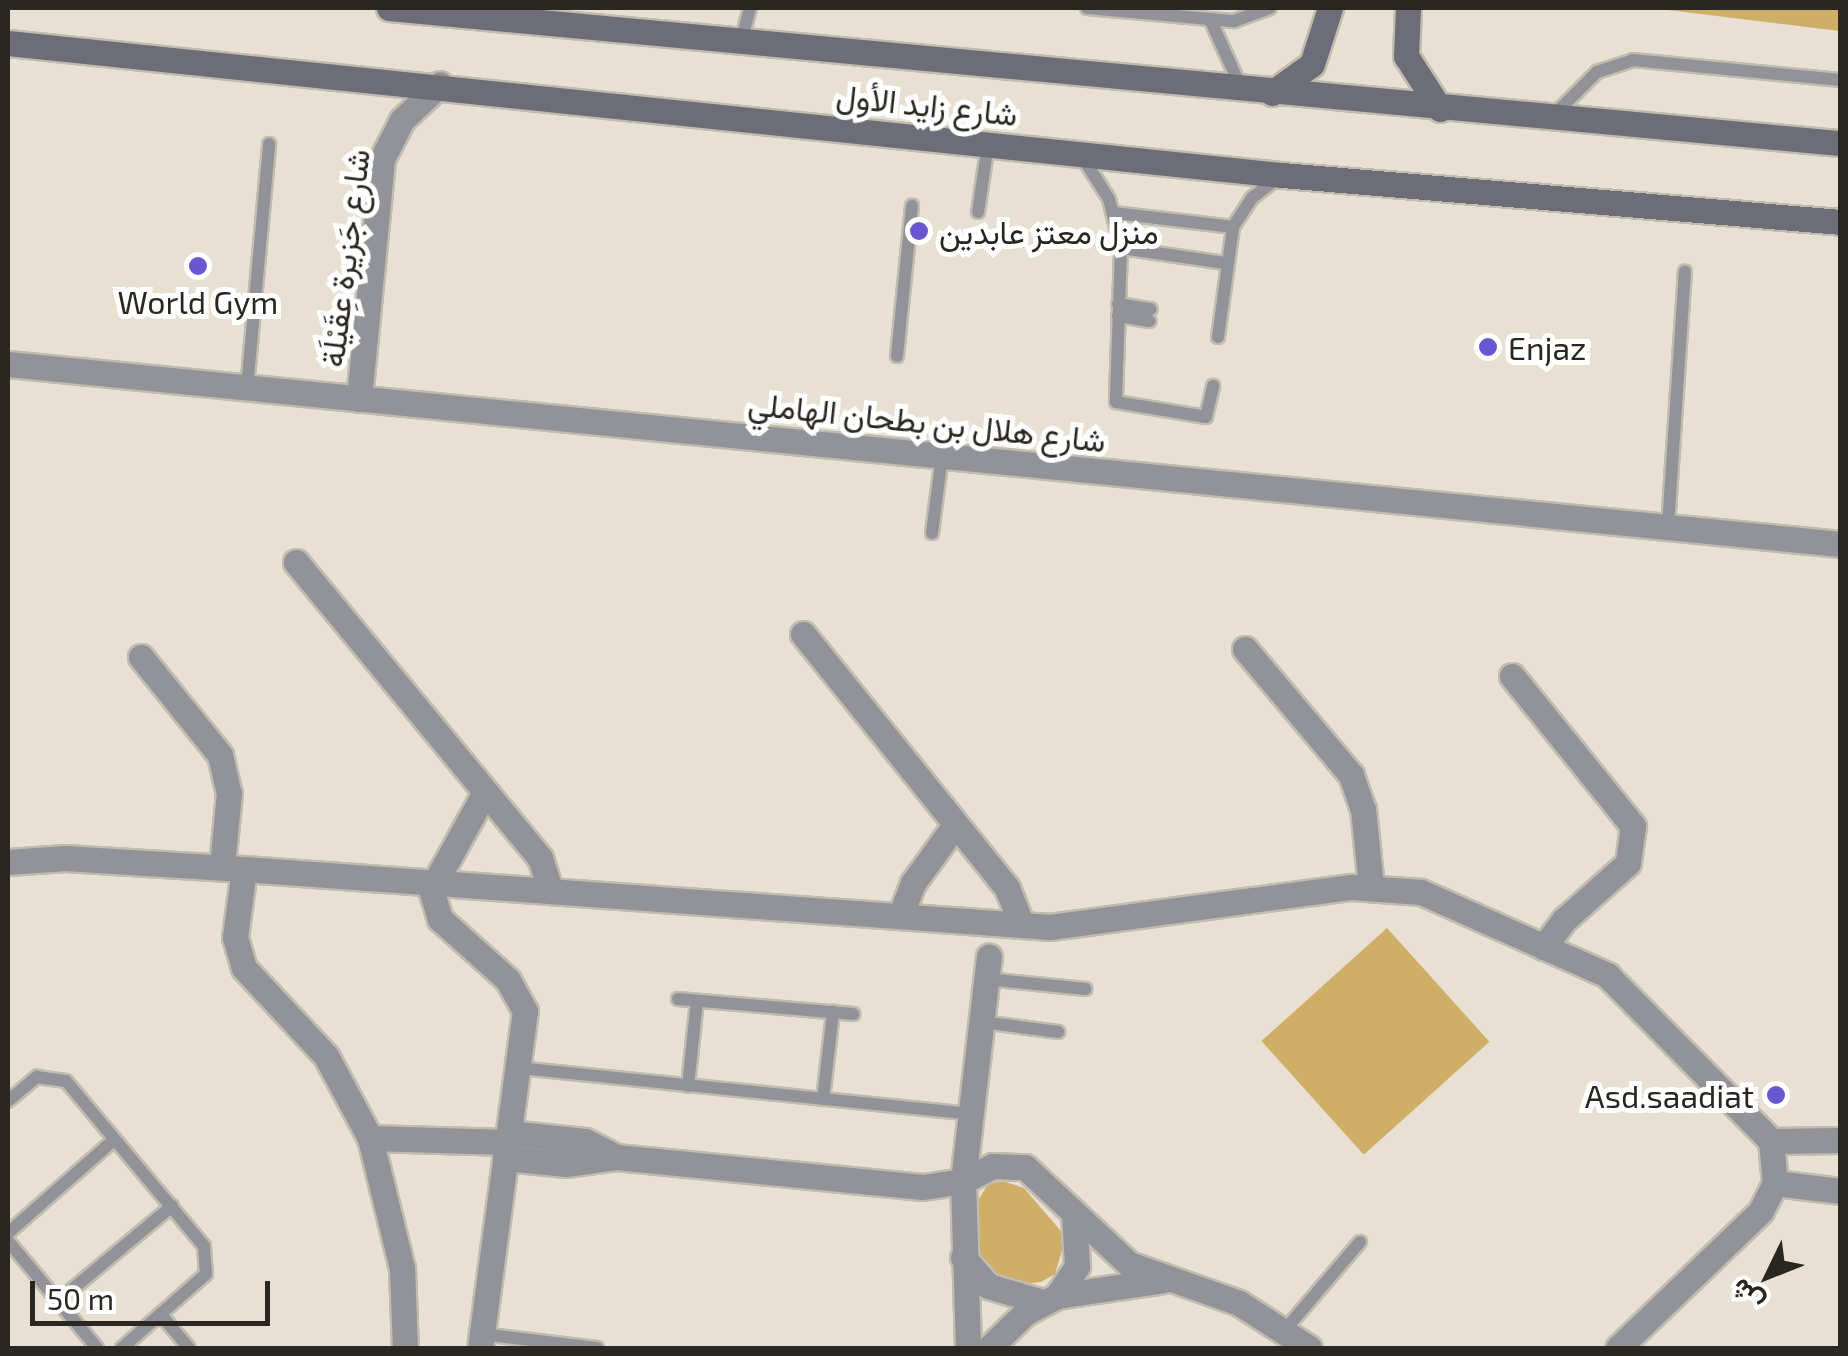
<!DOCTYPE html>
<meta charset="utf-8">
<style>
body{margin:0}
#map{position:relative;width:1848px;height:1356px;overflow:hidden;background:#e8e1d3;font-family:"Exo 2",Vazirmatn,sans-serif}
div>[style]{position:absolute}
.green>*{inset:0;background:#cfae68;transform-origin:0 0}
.roads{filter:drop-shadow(2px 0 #c2bcb0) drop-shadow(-2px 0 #c2bcb0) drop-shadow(0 2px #c2bcb0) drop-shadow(0 -2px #c2bcb0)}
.lane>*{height:12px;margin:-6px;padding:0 6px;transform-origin:6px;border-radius:6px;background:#929299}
.street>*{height:25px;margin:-12.5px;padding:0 12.5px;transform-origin:12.5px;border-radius:12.5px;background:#929299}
.secondary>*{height:25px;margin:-12.5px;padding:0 12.5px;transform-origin:12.5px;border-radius:12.5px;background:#6c6d76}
.dots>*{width:28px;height:28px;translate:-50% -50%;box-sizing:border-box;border:5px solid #fff;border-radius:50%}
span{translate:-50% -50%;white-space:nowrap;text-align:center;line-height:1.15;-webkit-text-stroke:10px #fff;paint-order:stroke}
.street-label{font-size:32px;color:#2a2722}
.poi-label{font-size:32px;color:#2a2722}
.left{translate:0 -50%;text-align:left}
.right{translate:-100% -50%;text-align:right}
.frame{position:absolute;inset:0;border:10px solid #2a2722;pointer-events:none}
.north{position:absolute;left:1718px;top:1226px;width:100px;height:100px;-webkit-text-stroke:8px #fff;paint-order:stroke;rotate:227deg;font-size:28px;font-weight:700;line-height:40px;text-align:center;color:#2a2722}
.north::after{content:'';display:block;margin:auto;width:35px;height:45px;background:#2a2722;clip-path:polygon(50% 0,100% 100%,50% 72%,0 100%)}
.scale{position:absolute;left:30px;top:1281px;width:240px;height:45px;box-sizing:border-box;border:5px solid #2a2722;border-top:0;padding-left:12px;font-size:30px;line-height:35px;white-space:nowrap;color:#2a2722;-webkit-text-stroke:8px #fff;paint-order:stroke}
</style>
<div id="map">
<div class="green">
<i style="clip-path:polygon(1652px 8px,1840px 8px,1840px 31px)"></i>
<i style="left:1387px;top:928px;width:153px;height:169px;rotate:48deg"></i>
<i style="clip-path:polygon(1003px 1181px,1024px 1188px,1066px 1237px,1055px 1274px,1041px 1282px,1022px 1284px,990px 1274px,976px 1258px,974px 1207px,988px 1184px)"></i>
</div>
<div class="roads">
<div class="lane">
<i style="left:1087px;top:8px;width:148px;rotate:5.1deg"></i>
<i style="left:1234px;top:21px;width:38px;rotate:-20deg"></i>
<i style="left:1210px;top:19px;width:78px;rotate:65.7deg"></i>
<i style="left:741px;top:42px;width:35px;rotate:-75deg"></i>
<i style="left:1554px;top:115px;width:61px;rotate:-45deg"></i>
<i style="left:1597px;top:72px;width:38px;rotate:-18deg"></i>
<i style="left:1633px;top:60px;width:208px;rotate:5.5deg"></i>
<i style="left:1081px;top:155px;width:52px;rotate:57.5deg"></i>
<i style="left:1109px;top:199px;width:50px;rotate:76.2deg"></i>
<i style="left:1121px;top:248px;width:154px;rotate:91.9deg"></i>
<i style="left:1116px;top:402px;width:91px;rotate:9.5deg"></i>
<i style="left:1206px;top:417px;width:32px;rotate:-77deg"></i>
<i style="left:978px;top:212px;width:69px;rotate:-81.6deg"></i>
<i style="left:1114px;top:213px;width:120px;rotate:6.7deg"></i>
<i style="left:1121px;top:248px;width:105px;rotate:8.2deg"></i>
<i style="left:1118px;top:304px;width:33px;rotate:9deg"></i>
<i style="left:1118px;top:316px;width:32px;rotate:9deg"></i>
<i style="left:1218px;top:337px;width:111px;rotate:-82.2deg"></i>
<i style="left:1233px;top:227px;width:35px;rotate:-57deg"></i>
<i style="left:1252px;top:198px;width:36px;rotate:-38deg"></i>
<i style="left:897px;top:356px;width:151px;rotate:-84.3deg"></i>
<i style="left:247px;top:388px;width:245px;rotate:-84.8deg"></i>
<i style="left:1668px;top:526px;width:255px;rotate:-86.2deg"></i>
<i style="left:932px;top:533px;width:78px;rotate:-82.6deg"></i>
<i style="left:986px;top:979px;width:100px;rotate:5.7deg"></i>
<i style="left:678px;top:999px;width:176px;rotate:4.9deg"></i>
<i style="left:982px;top:1022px;width:77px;rotate:7.5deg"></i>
<i style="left:519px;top:1068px;width:453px;rotate:5.8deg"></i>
<i style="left:688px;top:1086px;width:85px;rotate:-84deg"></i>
<i style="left:823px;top:1099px;width:88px;rotate:-83.4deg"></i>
<i style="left:8px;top:1101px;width:38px;rotate:-40deg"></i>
<i style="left:37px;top:1077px;width:29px;rotate:8deg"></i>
<i style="left:66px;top:1081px;width:215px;rotate:50.1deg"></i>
<i style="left:204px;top:1246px;width:28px;rotate:86deg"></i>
<i style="left:206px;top:1274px;width:112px;rotate:138.6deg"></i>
<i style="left:8px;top:1233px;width:142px;rotate:-41.3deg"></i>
<i style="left:8px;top:1241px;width:139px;rotate:50.2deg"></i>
<i style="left:57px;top:1302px;width:150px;rotate:-39.9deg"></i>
<i style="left:161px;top:1315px;width:43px;rotate:49.7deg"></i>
<i style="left:1284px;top:1331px;width:117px;rotate:-49.5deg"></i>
<i style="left:481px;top:1334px;width:117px;rotate:6.9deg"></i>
</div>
<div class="street">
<i style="left:8px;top:364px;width:1841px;rotate:5.61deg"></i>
<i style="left:359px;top:399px;width:241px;rotate:-84.5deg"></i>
<i style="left:382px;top:159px;width:44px;rotate:-62.9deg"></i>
<i style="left:402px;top:120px;width:52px;rotate:-43.5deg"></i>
<i style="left:296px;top:562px;width:384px;rotate:50.5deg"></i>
<i style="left:540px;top:858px;width:35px;rotate:72deg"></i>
<i style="left:803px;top:634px;width:326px;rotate:51.2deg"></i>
<i style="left:1007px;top:888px;width:40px;rotate:68deg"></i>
<i style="left:1245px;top:649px;width:165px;rotate:49.9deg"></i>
<i style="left:1351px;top:775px;width:36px;rotate:71deg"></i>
<i style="left:1363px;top:809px;width:77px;rotate:84.1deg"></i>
<i style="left:141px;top:657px;width:126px;rotate:51.1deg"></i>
<i style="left:220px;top:755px;width:39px;rotate:77deg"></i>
<i style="left:229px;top:793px;width:73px;rotate:95.5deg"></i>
<i style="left:1512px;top:676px;width:193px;rotate:51.1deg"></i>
<i style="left:1633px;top:826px;width:37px;rotate:98deg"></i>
<i style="left:1628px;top:863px;width:86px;rotate:138.3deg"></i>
<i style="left:1564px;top:920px;width:34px;rotate:127deg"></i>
<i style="left:8px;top:862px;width:57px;rotate:-4deg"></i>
<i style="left:65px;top:858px;width:179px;rotate:3.5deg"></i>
<i style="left:244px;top:869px;width:69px;rotate:97.5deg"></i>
<i style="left:235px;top:937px;width:32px;rotate:74deg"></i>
<i style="left:244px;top:968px;width:120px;rotate:47deg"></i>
<i style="left:326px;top:1056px;width:93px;rotate:61.8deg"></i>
<i style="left:370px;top:1138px;width:134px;rotate:76.2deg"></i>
<i style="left:402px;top:1268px;width:80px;rotate:87.9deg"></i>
<i style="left:244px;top:869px;width:808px;rotate:4.12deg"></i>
<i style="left:1050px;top:927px;width:304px;rotate:-7.6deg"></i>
<i style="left:1351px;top:887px;width:70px;rotate:4.1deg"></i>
<i style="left:1421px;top:892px;width:204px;rotate:24deg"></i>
<i style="left:1607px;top:975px;width:233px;rotate:45.3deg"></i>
<i style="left:1771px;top:1141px;width:42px;rotate:84.6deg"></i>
<i style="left:1775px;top:1183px;width:31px;rotate:117deg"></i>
<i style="left:1761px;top:1211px;width:198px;rotate:136.2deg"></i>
<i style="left:901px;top:914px;width:33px;rotate:-69deg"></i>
<i style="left:913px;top:883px;width:72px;rotate:-54.1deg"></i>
<i style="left:509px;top:1133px;width:76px;rotate:6deg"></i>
<i style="left:585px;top:1141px;width:35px;rotate:27deg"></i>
<i style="left:370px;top:1138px;width:137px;rotate:1.7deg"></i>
<i style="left:1771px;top:1141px;width:69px;rotate:-0.8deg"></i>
<i style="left:505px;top:1158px;width:61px;rotate:5.6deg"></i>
<i style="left:566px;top:1164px;width:50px;rotate:-8deg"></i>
<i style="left:616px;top:1157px;width:308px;rotate:5.6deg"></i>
<i style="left:923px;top:1187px;width:40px;rotate:-8.5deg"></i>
<i style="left:963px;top:1181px;width:33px;rotate:-27deg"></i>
<i style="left:992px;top:1166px;width:33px;rotate:2deg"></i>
<i style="left:1025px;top:1167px;width:142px;rotate:43deg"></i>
<i style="left:1129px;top:1264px;width:117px;rotate:19.5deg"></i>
<i style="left:1239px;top:1303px;width:83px;rotate:32.7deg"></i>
<i style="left:1775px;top:1183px;width:65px;rotate:7deg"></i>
<i style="left:963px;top:1257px;width:38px;rotate:49deg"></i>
<i style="left:988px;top:1286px;width:57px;rotate:16.2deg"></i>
<i style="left:1057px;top:1296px;width:36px;rotate:-56deg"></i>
<i style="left:1077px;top:1266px;width:53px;rotate:-93.2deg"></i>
<i style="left:480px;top:1348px;width:340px;rotate:-82.4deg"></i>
<i style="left:525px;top:1011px;width:35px;rotate:-119deg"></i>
<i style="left:508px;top:980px;width:91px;rotate:-138.1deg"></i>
<i style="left:440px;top:919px;width:30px;rotate:-107deg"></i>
<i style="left:431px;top:890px;width:112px;rotate:-61.1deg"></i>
<i style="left:968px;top:1348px;width:167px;rotate:-91.7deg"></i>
<i style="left:963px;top:1181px;width:226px;rotate:-83.4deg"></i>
<i style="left:989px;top:1348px;width:50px;rotate:-44.2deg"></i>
<i style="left:1025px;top:1313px;width:36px;rotate:-28deg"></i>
<i style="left:1057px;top:1296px;width:108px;rotate:-8.5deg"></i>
</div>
<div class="secondary">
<i style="left:389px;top:8px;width:1457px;rotate:5.32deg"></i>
<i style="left:1408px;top:8px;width:48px;rotate:92.4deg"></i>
<i style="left:1406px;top:56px;width:63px;rotate:57.3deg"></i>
<i style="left:8px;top:43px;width:1281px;rotate:5.92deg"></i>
<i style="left:1282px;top:175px;width:560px;rotate:4.81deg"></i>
<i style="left:1272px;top:93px;width:49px;rotate:-35.9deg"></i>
<i style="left:1312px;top:64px;width:59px;rotate:-72.2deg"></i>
</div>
</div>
<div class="dots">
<i style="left:919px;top:231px;background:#6957d1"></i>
<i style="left:198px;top:266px;background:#6957d1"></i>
<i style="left:1488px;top:347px;background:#6957d1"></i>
<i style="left:1776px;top:1095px;background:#6957d1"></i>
</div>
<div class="street-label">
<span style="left:927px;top:104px;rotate:6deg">شارع زايد الأول</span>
<span style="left:344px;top:258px;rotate:-83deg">شارع جَزيرة عِقَيْلَة</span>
<span style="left:927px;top:421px;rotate:6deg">شارع هلال بن بطحان الهاملي</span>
</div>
<div class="poi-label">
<span class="left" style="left:939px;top:231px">منزل معتز عابدين</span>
<span style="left:198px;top:301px">World Gym</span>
<span class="left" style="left:1508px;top:347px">Enjaz</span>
<span class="right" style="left:1754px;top:1095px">Asd.saadiat</span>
</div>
<div class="frame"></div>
<div class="north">ش</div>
<div class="scale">50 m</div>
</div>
